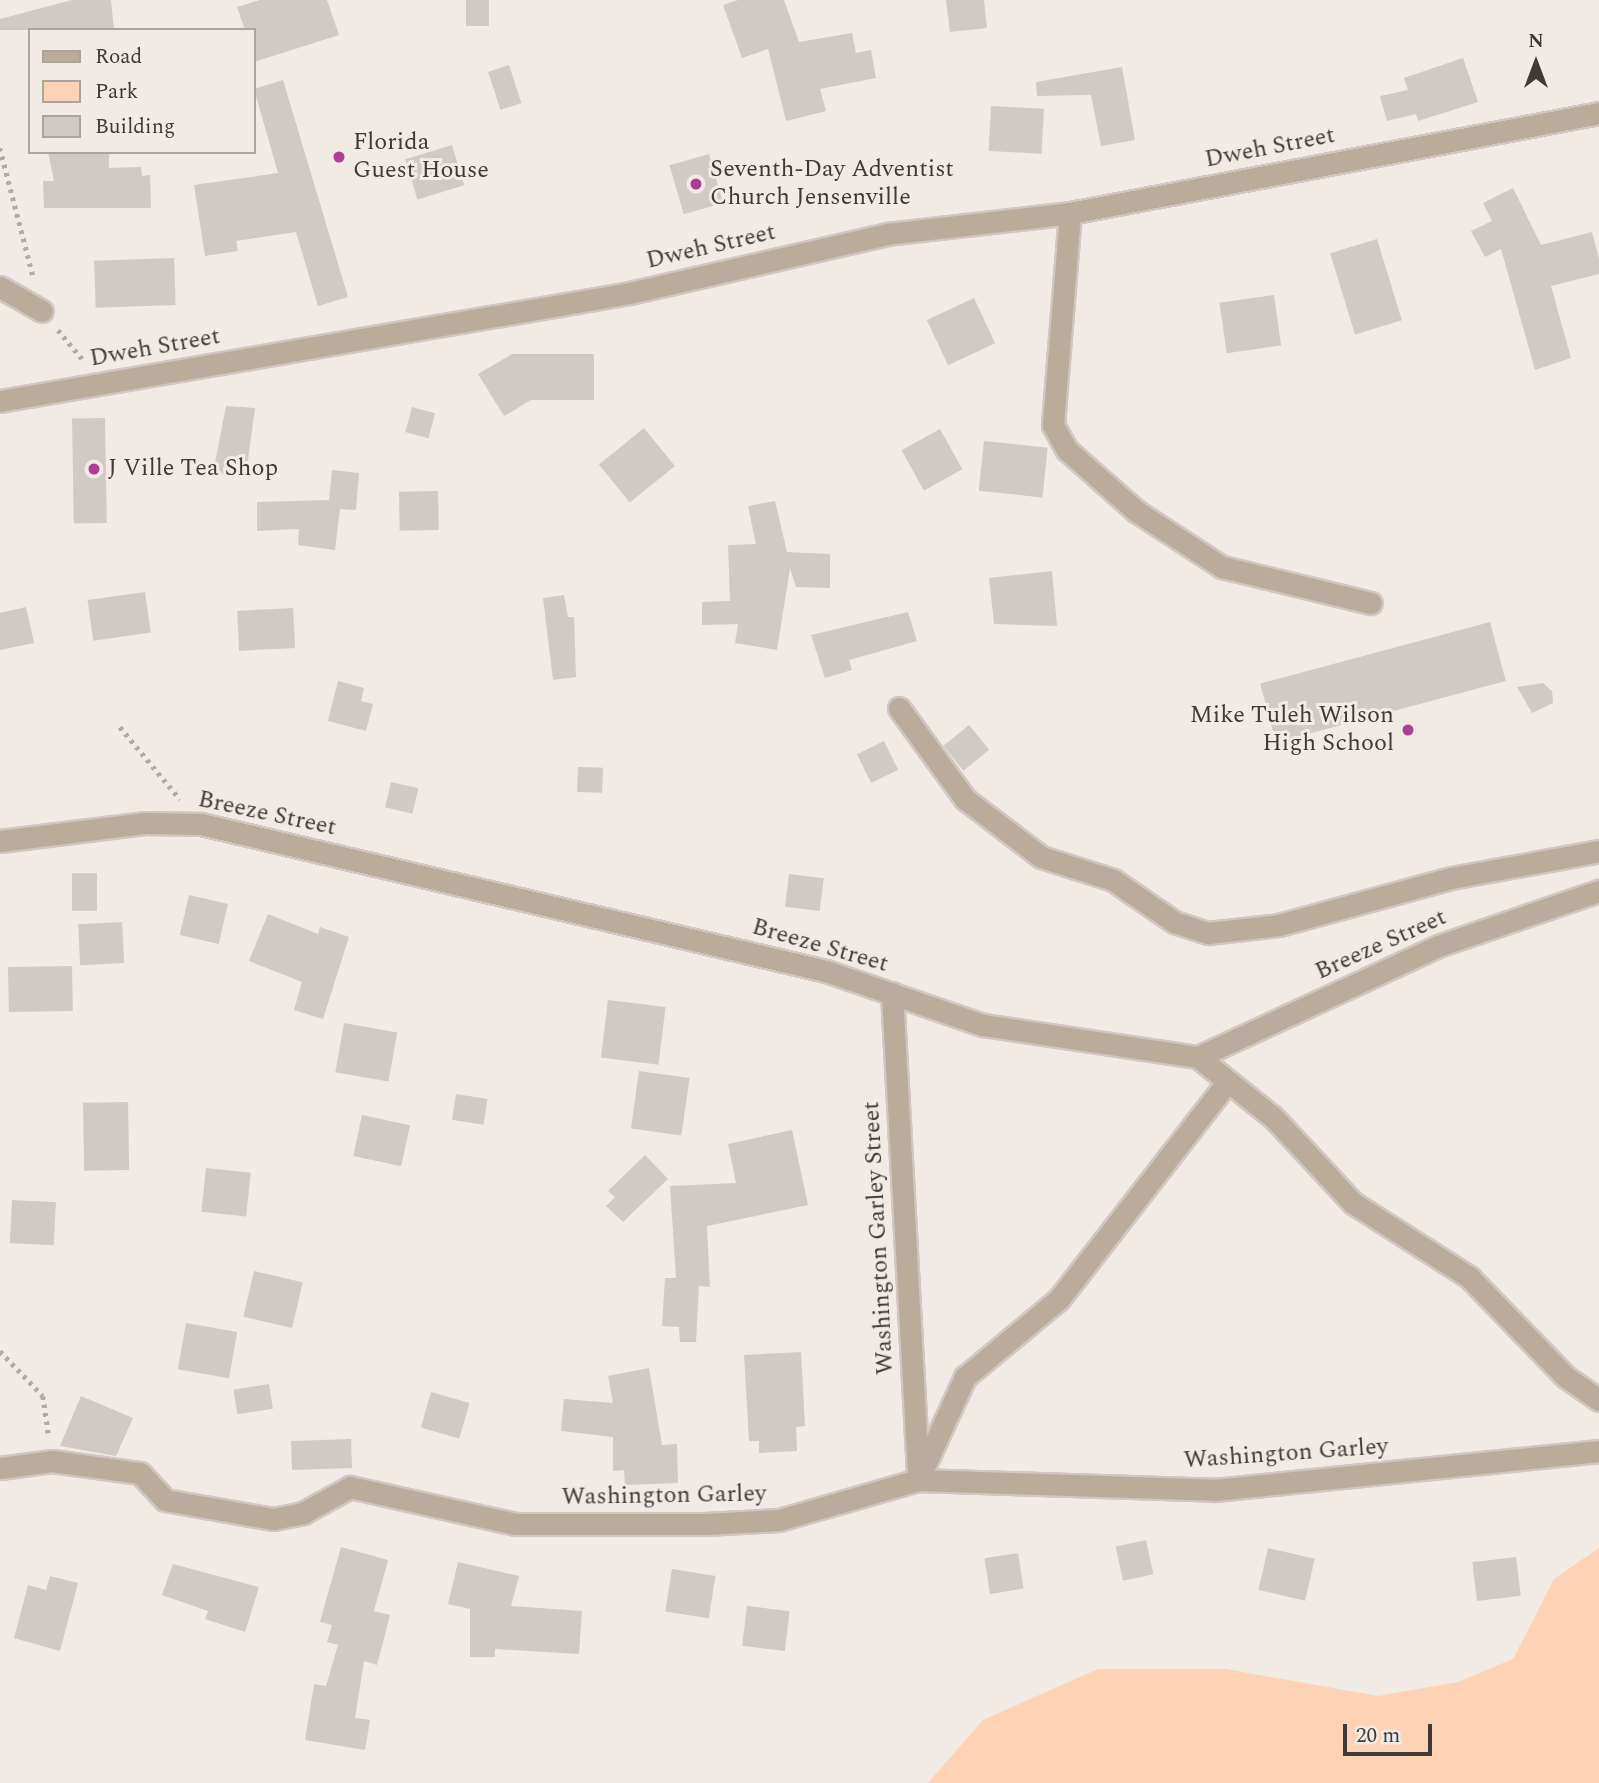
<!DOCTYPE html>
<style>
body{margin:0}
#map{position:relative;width:1599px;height:1783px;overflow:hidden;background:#f2eae4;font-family:Spectral,serif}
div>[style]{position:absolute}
.green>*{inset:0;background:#fed3b5}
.building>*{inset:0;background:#d1c9c4;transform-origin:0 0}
.path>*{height:4.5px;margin-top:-2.25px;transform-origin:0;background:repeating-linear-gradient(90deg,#b0aaa5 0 3.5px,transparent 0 8.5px)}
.roads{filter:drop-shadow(2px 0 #cec7c2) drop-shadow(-2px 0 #cec7c2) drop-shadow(0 2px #cec7c2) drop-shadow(0 -2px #cec7c2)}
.minor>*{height:21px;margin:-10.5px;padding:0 10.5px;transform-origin:10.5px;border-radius:10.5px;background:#baab9b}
.dots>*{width:19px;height:19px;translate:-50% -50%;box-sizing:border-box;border:4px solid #f2eae4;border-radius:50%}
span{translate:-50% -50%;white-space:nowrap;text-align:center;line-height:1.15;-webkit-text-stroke:6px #f2eae4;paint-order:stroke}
.poi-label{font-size:24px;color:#3e3a38}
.left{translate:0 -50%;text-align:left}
.right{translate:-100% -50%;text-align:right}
.street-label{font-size:24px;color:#3e3a38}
.legend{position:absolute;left:28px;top:28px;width:228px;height:126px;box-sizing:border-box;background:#f2eae4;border:2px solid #aaa49f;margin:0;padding:9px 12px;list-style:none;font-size:21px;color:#3e3a38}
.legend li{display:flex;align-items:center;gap:14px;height:35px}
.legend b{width:35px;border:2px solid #aaa49f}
.north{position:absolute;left:1501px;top:28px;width:70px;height:70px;-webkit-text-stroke:5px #f2eae4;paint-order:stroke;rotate:0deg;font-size:19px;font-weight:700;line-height:28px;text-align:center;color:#3e3a38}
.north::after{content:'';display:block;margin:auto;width:24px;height:32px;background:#3e3a38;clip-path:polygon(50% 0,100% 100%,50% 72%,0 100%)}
.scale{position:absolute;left:1343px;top:1724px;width:89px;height:32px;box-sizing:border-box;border:4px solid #3e3a38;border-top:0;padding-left:9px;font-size:21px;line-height:24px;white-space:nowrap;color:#3e3a38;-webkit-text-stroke:5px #f2eae4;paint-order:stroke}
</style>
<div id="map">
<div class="green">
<i style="clip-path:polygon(1599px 1548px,1599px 1783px,928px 1783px,983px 1720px,1098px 1669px,1226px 1669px,1378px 1696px,1458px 1682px,1513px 1659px,1554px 1579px)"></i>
</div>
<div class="building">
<i style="clip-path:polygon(72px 0,111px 0,114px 30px,0 30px,0 19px)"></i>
<i style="clip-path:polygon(260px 0,327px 0,339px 35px,254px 62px,254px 30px,245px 30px,237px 7px)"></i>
<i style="left:466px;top:0;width:23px;height:26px"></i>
<i style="clip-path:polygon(738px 0,784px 0,799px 42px,852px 33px,856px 53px,871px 50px,876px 78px,820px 89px,826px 111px,786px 121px,768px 49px,742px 58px,723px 5px)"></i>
<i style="clip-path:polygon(946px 0,984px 0,987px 28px,950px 32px)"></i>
<i style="clip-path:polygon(1463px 58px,1478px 102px,1418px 121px,1416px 114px,1387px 121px,1380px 96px,1408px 90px,1404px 78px)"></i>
<i style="left:509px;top:65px;width:40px;height:22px;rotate:72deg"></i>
<i style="clip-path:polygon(1122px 67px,1135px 140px,1101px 146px,1091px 95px,1037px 96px,1036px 82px)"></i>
<i style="clip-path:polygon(283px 80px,348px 297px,318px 306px,296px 232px,236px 241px,238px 251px,205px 256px,194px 185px,278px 173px,254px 89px)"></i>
<i style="left:991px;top:106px;width:53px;height:45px;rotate:3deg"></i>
<i style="left:452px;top:145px;width:42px;height:49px;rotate:73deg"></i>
<i style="clip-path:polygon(48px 152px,109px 152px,109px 168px,141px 167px,142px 176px,150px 175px,151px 208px,44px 208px,43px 181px,54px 181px)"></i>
<i style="left:709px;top:154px;width:51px;height:41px;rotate:74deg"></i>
<i style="clip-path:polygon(1513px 188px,1541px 245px,1592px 232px,1599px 258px,1599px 274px,1551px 286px,1571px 358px,1535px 370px,1501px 249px,1485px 257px,1471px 231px,1492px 221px,1483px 203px)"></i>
<i style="left:1377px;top:239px;width:85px;height:49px;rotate:73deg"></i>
<i style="left:174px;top:258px;width:47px;height:80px;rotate:88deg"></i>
<i style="left:1274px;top:295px;width:51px;height:55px;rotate:82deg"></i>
<i style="left:974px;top:298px;width:50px;height:52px;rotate:65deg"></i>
<i style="clip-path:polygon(512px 354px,594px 354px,594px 400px,531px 400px,504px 416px,478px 374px)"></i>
<i style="clip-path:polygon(226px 406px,255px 408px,246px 475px,213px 473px)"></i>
<i style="left:412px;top:407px;width:24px;height:26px;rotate:15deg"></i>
<i style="left:105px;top:418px;width:105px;height:33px;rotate:89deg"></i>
<i style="left:644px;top:428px;width:49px;height:58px;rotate:51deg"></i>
<i style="left:940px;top:429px;width:46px;height:44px;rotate:61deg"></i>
<i style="left:984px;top:441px;width:64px;height:50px;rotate:6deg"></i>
<i style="clip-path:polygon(332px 470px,359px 473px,356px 510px,340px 509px,335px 550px,298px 545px,299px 529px,257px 531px,257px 502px,329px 500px)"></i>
<i style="left:438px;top:491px;width:39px;height:39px;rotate:89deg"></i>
<i style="clip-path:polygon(775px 501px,787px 552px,830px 554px,830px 588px,796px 587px,790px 568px,777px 650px,735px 643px,738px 624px,702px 625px,702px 602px,730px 601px,728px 545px,756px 544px,748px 506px)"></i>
<i style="clip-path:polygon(1052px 571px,1057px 626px,994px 624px,989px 578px)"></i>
<i style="left:145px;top:592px;width:41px;height:58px;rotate:82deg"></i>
<i style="clip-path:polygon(564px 595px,568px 617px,574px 617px,576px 677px,553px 680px,543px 598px)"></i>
<i style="clip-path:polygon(26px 607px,34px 643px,0 650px,0 613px)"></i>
<i style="left:293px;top:608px;width:40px;height:56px;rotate:87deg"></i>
<i style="clip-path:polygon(908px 612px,917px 641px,849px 660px,852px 670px,825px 678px,811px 635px)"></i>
<i style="left:1490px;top:622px;width:61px;height:238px;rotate:75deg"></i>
<i style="clip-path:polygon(338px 681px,364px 688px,361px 701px,373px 704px,366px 731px,328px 721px)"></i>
<i style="clip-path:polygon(1543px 683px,1552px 691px,1553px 703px,1532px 713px,1517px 687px)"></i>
<i style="left:969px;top:725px;width:32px;height:33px;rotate:51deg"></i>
<i style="left:884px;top:741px;width:32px;height:30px;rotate:64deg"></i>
<i style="left:578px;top:767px;width:25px;height:25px;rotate:2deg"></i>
<i style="left:391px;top:782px;width:28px;height:26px;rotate:13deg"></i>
<i style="left:72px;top:873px;width:25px;height:38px"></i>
<i style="left:789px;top:874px;width:35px;height:33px;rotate:7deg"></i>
<i style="left:189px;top:895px;width:40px;height:41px;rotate:13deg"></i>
<i style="clip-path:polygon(268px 914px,318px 934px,320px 927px,349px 937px,323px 1019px,294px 1010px,302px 982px,249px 961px)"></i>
<i style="left:122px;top:922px;width:41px;height:44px;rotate:87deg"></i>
<i style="left:72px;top:966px;width:45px;height:64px;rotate:89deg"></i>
<i style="left:608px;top:1000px;width:58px;height:58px;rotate:7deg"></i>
<i style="left:344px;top:1023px;width:54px;height:50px;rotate:10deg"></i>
<i style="left:639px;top:1071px;width:51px;height:58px;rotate:8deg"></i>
<i style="left:456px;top:1094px;width:32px;height:26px;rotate:9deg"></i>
<i style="left:128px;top:1102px;width:68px;height:45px;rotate:89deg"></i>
<i style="left:362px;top:1115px;width:49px;height:42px;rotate:12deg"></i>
<i style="clip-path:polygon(792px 1130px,808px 1205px,707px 1226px,710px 1287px,699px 1286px,696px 1342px,680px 1342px,679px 1327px,662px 1326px,665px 1278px,676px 1278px,670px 1186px,736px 1183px,728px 1144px)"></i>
<i style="clip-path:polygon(645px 1155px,668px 1179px,623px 1222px,606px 1206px,615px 1197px,608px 1191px)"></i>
<i style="left:206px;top:1168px;width:45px;height:44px;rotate:6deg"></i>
<i style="left:12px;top:1200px;width:44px;height:43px;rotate:3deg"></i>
<i style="left:254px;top:1271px;width:50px;height:47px;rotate:13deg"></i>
<i style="left:186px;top:1323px;width:52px;height:47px;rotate:10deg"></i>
<i style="clip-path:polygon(801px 1352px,805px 1426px,796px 1427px,797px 1451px,759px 1453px,759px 1441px,749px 1441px,744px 1355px)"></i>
<i style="clip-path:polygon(649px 1368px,662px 1445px,677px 1444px,678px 1483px,625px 1485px,624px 1470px,613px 1471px,613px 1437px,561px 1431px,564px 1399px,613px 1403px,608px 1376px)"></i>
<i style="left:269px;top:1384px;width:25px;height:36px;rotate:81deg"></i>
<i style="left:431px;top:1392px;width:40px;height:37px;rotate:16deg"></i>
<i style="clip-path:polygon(81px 1396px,133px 1418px,116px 1456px,60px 1446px)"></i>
<i style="left:351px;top:1439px;width:29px;height:60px;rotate:88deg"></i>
<i style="left:1146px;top:1540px;width:35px;height:31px;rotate:78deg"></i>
<i style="clip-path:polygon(341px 1547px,388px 1560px,374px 1611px,390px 1615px,377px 1665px,364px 1661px,355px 1718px,370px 1720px,365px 1750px,305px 1740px,314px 1684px,326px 1686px,338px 1645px,327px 1642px,332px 1625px,320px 1622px)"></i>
<i style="left:1268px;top:1548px;width:48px;height:43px;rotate:13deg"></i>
<i style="left:1018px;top:1553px;width:36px;height:34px;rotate:81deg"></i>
<i style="left:1516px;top:1557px;width:39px;height:44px;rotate:83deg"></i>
<i style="clip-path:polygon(458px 1562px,519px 1576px,511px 1606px,582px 1611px,579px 1654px,495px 1649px,495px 1657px,470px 1657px,470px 1609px,448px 1604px)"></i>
<i style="clip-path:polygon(173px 1564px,259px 1587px,245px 1632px,205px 1619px,208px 1611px,162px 1595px)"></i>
<i style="left:672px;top:1569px;width:44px;height:43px;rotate:9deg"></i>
<i style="clip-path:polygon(50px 1576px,78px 1583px,60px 1651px,14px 1638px,28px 1585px,46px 1590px)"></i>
<i style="left:747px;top:1606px;width:43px;height:40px;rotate:7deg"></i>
</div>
<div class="path">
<i style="left:0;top:148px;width:132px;rotate:75.5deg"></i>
<i style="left:58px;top:330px;width:40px;rotate:50deg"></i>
<i style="left:120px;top:727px;width:94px;rotate:50.2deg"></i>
<i style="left:0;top:1351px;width:62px;rotate:46.3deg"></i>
<i style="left:43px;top:1396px;width:41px;rotate:81.7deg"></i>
</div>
<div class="roads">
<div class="minor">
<i style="left:1070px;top:213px;width:213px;rotate:94.6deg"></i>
<i style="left:1053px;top:425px;width:29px;rotate:61deg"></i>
<i style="left:1067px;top:450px;width:92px;rotate:41.5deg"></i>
<i style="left:1136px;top:511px;width:103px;rotate:33.1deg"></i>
<i style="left:1222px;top:567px;width:153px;rotate:13.6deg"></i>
<i style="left:0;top:287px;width:48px;rotate:29.7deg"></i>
<i style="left:0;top:401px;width:639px;rotate:-9.73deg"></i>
<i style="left:630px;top:293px;width:264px;rotate:-12.9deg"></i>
<i style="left:887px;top:234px;width:184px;rotate:-6.5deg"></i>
<i style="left:1070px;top:213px;width:538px;rotate:-10.7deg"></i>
<i style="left:899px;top:708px;width:112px;rotate:54deg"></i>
<i style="left:965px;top:799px;width:96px;rotate:37.3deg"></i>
<i style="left:1041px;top:857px;width:76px;rotate:17.7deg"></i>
<i style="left:1113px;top:880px;width:74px;rotate:34.5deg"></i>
<i style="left:1174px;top:922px;width:36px;rotate:18deg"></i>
<i style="left:1208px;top:933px;width:71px;rotate:-6.4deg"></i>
<i style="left:1279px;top:925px;width:178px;rotate:-15.3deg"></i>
<i style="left:1451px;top:878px;width:150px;rotate:-10.3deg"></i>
<i style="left:0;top:841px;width:145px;rotate:-7.1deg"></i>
<i style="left:144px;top:823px;width:57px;rotate:1deg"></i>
<i style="left:201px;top:824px;width:642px;rotate:13.24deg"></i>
<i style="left:826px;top:971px;width:166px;rotate:19deg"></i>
<i style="left:983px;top:1025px;width:217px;rotate:8.5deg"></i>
<i style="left:1198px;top:1057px;width:264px;rotate:-24.8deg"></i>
<i style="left:1438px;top:946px;width:170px;rotate:-18.9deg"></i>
<i style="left:892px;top:993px;width:482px;rotate:86.9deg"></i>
<i style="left:1198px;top:1057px;width:97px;rotate:38.8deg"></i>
<i style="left:1274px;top:1118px;width:116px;rotate:47.1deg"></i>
<i style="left:1353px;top:1203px;width:138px;rotate:32.5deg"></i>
<i style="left:1469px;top:1277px;width:139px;rotate:45.9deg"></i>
<i style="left:1566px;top:1377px;width:40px;rotate:34.9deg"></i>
<i style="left:0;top:1468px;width:52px;rotate:-7.7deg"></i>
<i style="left:52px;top:1461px;width:89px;rotate:7.8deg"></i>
<i style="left:140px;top:1473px;width:37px;rotate:47deg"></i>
<i style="left:165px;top:1500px;width:110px;rotate:10deg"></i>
<i style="left:273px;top:1519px;width:31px;rotate:-11deg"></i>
<i style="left:303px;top:1513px;width:54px;rotate:-29deg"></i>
<i style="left:350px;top:1487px;width:169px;rotate:12.6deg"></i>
<i style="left:515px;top:1524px;width:191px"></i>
<i style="left:706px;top:1524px;width:73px;rotate:-3.1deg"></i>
<i style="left:779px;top:1520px;width:145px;rotate:-16.1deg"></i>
<i style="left:918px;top:1480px;width:297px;rotate:1.9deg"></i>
<i style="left:1215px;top:1490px;width:386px;rotate:-5.8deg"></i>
<i style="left:918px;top:1480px;width:113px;rotate:-65.5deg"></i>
<i style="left:965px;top:1377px;width:122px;rotate:-39.7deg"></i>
<i style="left:1059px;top:1299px;width:271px;rotate:-52.2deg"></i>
</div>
</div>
<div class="dots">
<i style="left:339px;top:157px;background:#af3c95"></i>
<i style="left:696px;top:184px;background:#af3c95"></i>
<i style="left:94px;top:469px;background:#af3c95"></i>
<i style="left:1408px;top:730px;background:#af3c95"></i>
</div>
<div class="poi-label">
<span class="left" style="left:353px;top:157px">Florida<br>Guest House</span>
<span class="left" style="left:710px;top:184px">Seventh-Day Adventist<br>Church Jensenville</span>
<span class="left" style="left:108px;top:469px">J Ville Tea Shop</span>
<span class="right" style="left:1394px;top:730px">Mike Tuleh Wilson<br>High School</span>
</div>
<div class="street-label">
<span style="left:1270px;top:148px;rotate:-11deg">Dweh Street</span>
<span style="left:711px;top:247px;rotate:-13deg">Dweh Street</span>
<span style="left:155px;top:348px;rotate:-10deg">Dweh Street</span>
<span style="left:267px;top:814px;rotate:12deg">Breeze Street</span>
<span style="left:1381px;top:945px;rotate:-24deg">Breeze Street</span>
<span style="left:820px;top:946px;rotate:16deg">Breeze Street</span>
<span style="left:879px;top:1238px;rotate:-93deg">Washington Garley Street</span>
<span style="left:1286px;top:1454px;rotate:-4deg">Washington Garley</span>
<span style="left:664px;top:1496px;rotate:-1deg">Washington Garley</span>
</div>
<ul class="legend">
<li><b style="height:9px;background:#baab9b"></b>Road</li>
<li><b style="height:19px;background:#fed3b5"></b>Park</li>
<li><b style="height:19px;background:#d1c9c4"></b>Building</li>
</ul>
<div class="north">N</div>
<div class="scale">20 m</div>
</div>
